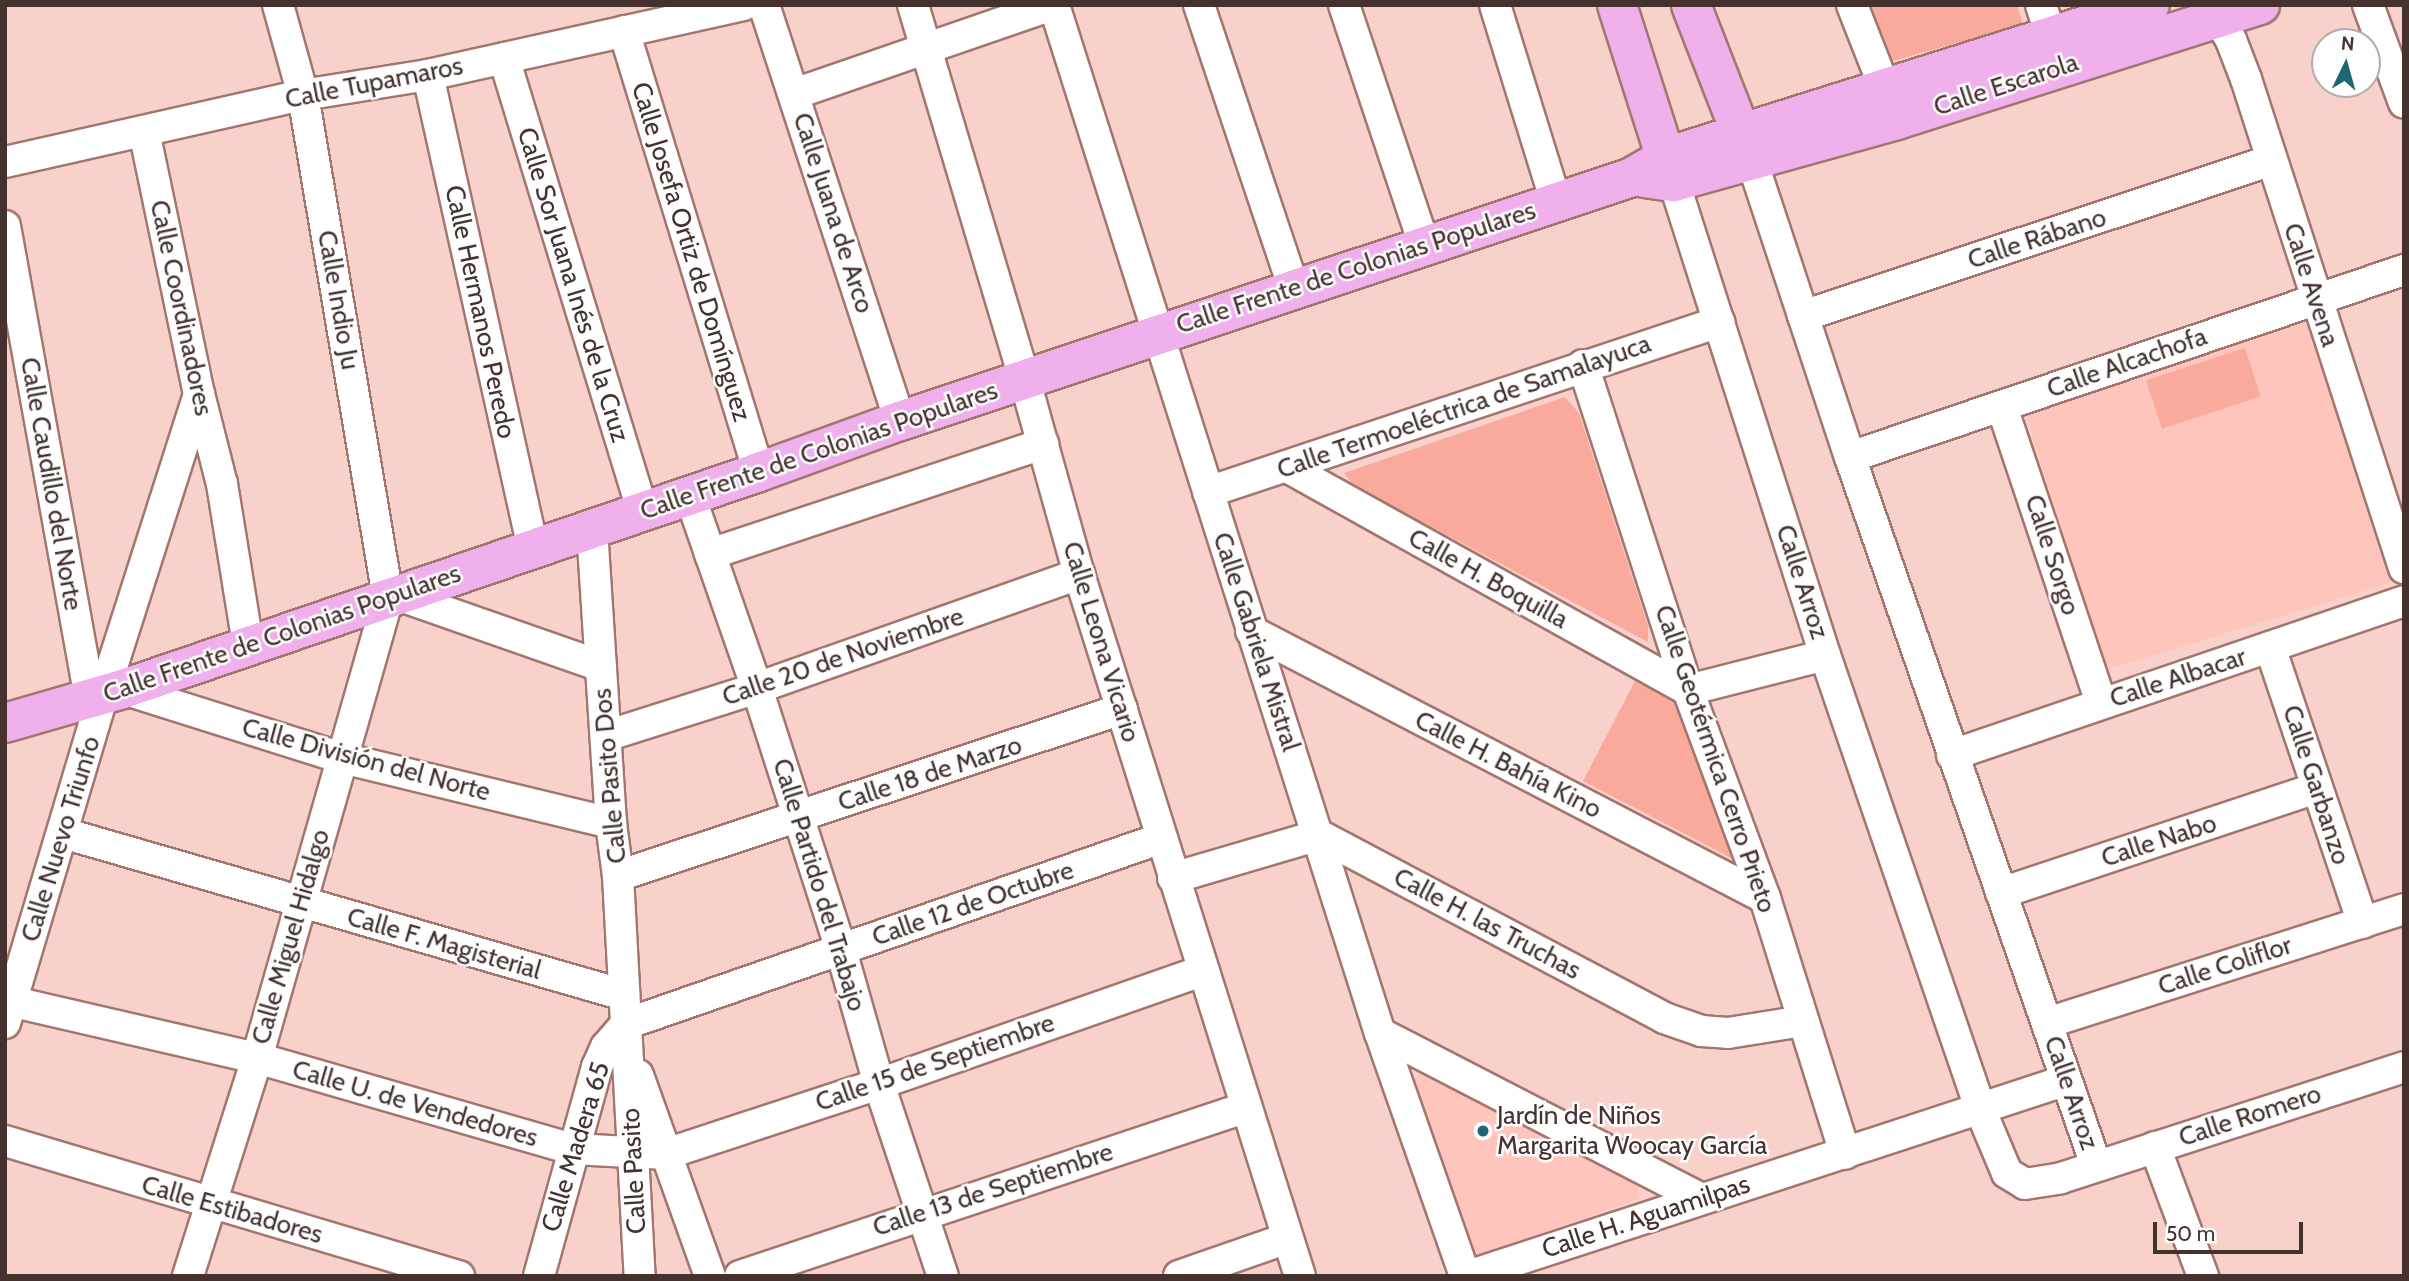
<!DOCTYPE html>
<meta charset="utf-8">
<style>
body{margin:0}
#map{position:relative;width:2409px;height:1281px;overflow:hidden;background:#f9d1cb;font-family:Cabin,sans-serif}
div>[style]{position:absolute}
.built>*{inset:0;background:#fec5bc;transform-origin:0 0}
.green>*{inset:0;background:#faaa9d;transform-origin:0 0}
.roads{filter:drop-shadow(2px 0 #a2766f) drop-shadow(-2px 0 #a2766f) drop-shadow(0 2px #a2766f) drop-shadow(0 -2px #a2766f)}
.minor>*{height:30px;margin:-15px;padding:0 15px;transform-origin:15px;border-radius:15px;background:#fff}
.major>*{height:38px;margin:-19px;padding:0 19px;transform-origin:19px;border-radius:19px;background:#efb0ec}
.dots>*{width:19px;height:19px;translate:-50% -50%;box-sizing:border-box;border:4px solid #fdfdfd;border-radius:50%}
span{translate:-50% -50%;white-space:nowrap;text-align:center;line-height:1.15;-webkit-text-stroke:5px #fdfdfd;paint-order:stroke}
.street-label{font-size:26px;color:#45322f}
.poi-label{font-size:26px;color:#45322f}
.left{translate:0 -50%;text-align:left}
.frame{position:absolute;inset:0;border:7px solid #45322f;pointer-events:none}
.north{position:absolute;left:2311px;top:28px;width:70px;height:70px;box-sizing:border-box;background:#fdfdfd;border:2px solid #b3acab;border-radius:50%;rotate:5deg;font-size:19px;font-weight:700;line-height:28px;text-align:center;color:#45322f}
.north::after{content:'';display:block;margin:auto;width:24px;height:32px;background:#1d6772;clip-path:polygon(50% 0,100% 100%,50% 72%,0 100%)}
.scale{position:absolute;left:2153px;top:1222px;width:150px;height:32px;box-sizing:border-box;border:4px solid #45322f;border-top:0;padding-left:9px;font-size:21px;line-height:24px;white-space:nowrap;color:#45322f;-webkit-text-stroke:5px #fdfdfd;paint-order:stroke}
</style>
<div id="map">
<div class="built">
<i style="left:2310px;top:321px;width:274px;height:299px;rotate:73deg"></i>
<i style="clip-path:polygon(1421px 1072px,1634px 1182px,1639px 1190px,1639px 1199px,1476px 1256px,1467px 1252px,1415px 1079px)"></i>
</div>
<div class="green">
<i style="clip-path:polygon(1863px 5px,2017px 5px,2023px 24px,1886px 63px)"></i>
<i style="left:2245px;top:348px;width:51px;height:104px;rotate:72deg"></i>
<i style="clip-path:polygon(1565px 397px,1579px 413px,1648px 626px,1648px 642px,1354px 486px,1344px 473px)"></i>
<i style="clip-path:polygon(1635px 681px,1681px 705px,1735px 860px,1583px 781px)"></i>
</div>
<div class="roads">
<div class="minor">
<i style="left:764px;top:5px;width:438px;rotate:71.9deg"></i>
<i style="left:913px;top:5px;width:392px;rotate:73.4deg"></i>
<i style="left:1025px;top:381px;width:200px;rotate:74.4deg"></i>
<i style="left:1079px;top:574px;width:736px;rotate:72.53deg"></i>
<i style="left:1054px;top:5px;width:1078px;rotate:72.41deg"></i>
<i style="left:1380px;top:1033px;width:257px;rotate:70.7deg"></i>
<i style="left:1199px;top:5px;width:299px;rotate:71.5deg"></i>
<i style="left:1344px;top:5px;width:252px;rotate:71.5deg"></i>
<i style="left:1495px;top:5px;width:206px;rotate:72.8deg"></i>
<i style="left:1852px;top:5px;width:112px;rotate:68.5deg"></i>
<i style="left:2041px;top:5px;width:52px;rotate:72.3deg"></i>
<i style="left:2210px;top:5px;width:41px;rotate:59deg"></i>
<i style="left:2231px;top:40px;width:42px;rotate:69deg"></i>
<i style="left:2246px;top:79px;width:514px;rotate:72.09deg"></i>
<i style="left:2368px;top:5px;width:104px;rotate:69.8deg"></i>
<i style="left:624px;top:31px;width:461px;rotate:73deg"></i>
<i style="left:504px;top:58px;width:475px;rotate:73deg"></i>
<i style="left:428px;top:75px;width:485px;rotate:77.5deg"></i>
<i style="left:794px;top:94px;width:274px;rotate:-19deg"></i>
<i style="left:144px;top:131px;width:269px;rotate:78.2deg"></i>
<i style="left:199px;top:394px;width:93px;rotate:75.7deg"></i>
<i style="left:222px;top:484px;width:162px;rotate:80.8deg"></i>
<i style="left:1752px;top:161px;width:312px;rotate:71.7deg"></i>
<i style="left:1850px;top:457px;width:750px;rotate:70.84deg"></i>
<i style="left:5px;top:162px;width:305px;rotate:-12.7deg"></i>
<i style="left:303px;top:95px;width:127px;rotate:-9.1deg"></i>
<i style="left:428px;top:75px;width:324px;rotate:-12.5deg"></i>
<i style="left:1674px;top:182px;width:497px;rotate:72.3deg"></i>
<i style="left:1825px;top:655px;width:480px;rotate:71.1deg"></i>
<i style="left:1980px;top:1109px;width:69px;rotate:67.1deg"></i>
<i style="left:2007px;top:1173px;width:21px;rotate:31deg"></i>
<i style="left:2025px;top:1184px;width:36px;rotate:-9deg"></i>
<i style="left:2061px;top:1178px;width:361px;rotate:-17.9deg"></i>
<i style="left:5px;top:226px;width:481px;rotate:79.8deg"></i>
<i style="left:1803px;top:316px;width:492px;rotate:-18.4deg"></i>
<i style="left:1583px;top:365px;width:342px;rotate:72.1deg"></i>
<i style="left:1688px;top:690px;width:222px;rotate:69.7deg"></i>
<i style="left:1765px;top:898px;width:268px;rotate:72.6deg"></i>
<i style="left:2002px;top:407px;width:312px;rotate:71.5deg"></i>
<i style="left:1850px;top:457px;width:585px;rotate:-18.65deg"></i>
<i style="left:1287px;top:467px;width:459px;rotate:29.1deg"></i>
<i style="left:1688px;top:690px;width:141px;rotate:-14.3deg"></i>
<i style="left:1208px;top:492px;width:539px;rotate:-18.4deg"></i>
<i style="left:690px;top:496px;width:203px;rotate:70.8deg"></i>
<i style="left:757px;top:688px;width:275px;rotate:72.2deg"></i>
<i style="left:841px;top:950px;width:139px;rotate:74.2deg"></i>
<i style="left:879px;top:1084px;width:202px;rotate:71.6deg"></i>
<i style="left:592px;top:529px;width:295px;rotate:86.3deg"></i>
<i style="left:611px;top:823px;width:53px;rotate:82.5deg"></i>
<i style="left:618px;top:876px;width:401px;rotate:86.9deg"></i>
<i style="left:710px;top:554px;width:351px;rotate:-18.3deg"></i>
<i style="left:395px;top:594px;width:218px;rotate:19.3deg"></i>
<i style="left:1251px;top:631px;width:579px;rotate:27.45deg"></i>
<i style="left:2270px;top:647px;width:291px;rotate:71.4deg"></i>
<i style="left:123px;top:689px;width:230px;rotate:17.5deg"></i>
<i style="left:342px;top:758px;width:277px;rotate:13.6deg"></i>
<i style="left:606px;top:736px;width:158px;rotate:-17.6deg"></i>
<i style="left:757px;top:688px;width:342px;rotate:-19.5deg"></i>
<i style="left:1952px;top:755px;width:478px;rotate:-18.8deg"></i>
<i style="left:63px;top:833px;width:584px;rotate:16.11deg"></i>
<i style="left:618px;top:876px;width:531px;rotate:-18.33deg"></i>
<i style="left:1173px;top:878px;width:152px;rotate:-16.4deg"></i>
<i style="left:1319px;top:835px;width:391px;rotate:27.9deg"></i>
<i style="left:1664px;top:1018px;width:39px;rotate:19deg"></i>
<i style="left:1701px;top:1031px;width:27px;rotate:4deg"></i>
<i style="left:1728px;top:1033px;width:76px;rotate:-9.1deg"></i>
<i style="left:2001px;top:893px;width:333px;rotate:-18.4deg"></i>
<i style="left:5px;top:1000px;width:259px;rotate:13deg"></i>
<i style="left:257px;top:1058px;width:329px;rotate:16.1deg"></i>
<i style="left:573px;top:1149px;width:93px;rotate:3.1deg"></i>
<i style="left:666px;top:1154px;width:224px;rotate:-18.2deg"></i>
<i style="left:879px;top:1084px;width:344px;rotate:-19.3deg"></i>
<i style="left:5px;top:1023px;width:342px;rotate:-73.4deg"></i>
<i style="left:103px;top:695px;width:316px;rotate:-72.3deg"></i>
<i style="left:2047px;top:1023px;width:375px;rotate:-17.7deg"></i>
<i style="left:1380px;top:1033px;width:359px;rotate:27.3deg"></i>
<i style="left:638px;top:1075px;width:214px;rotate:70.3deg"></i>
<i style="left:5px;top:1141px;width:474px;rotate:16.6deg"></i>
<i style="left:2155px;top:1147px;width:138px;rotate:69.6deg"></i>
<i style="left:188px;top:1276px;width:229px;rotate:-72.4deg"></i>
<i style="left:257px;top:1058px;width:479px;rotate:-74.1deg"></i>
<i style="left:388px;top:597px;width:509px;rotate:-99.61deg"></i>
<i style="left:303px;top:95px;width:93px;rotate:-105.5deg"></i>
<i style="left:539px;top:1276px;width:217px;rotate:-74.5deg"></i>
<i style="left:597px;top:1067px;width:22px;rotate:-66deg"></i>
<i style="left:606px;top:1047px;width:30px;rotate:-49deg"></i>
<i style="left:626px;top:1024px;width:567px;rotate:-19.14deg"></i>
<i style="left:740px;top:1276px;width:534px;rotate:-18.43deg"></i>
<i style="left:1179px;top:1276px;width:115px;rotate:-19.2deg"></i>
<i style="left:1468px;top:1276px;width:627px;rotate:-18.12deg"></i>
</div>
<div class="major">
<i style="left:1617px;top:5px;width:184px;rotate:72.3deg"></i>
<i style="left:1691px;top:5px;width:165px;rotate:68.7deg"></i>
<i style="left:1644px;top:178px;width:30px;rotate:8deg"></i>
<i style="left:1674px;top:182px;width:231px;rotate:-15.5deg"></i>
<i style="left:1897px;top:120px;width:381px;rotate:-17.6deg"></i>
<i style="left:5px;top:723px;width:123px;rotate:-16.1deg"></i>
<i style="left:123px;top:689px;width:672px;rotate:-18.84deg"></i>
<i style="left:759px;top:472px;width:150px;rotate:-19.9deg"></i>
<i style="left:900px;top:421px;width:772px;rotate:-18.43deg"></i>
<i style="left:1632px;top:177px;width:39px;rotate:-30deg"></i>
<i style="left:1666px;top:157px;width:507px;rotate:-17.43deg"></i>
</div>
</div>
<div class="dots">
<i style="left:1483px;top:1131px;background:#1d6772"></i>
</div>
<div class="street-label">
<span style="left:374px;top:83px;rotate:-11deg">Calle Tupamaros</span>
<span style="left:2006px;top:85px;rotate:-18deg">Calle Escarola</span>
<span style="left:833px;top:213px;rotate:72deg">Calle Juana de Arco</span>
<span style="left:2037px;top:239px;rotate:-18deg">Calle Rábano</span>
<span style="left:691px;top:252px;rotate:73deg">Calle Josefa Ortiz de Domínguez</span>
<span style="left:1356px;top:268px;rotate:-18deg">Calle Frente de Colonias Populares</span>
<span style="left:573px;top:285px;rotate:73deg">Calle Sor Juana Inés de la Cruz</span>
<span style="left:2311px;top:285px;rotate:72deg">Calle Avena</span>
<span style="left:338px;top:300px;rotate:80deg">Calle Indio Ju</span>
<span style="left:181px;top:308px;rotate:78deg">Calle Coordinadores</span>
<span style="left:480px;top:312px;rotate:78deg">Calle Hermanos Peredo</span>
<span style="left:2127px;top:363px;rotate:-19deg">Calle Alcachofa</span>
<span style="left:1464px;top:407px;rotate:-19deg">Calle Termoeléctrica de Samalayuca</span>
<span style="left:819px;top:451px;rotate:-19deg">Calle Frente de Colonias Populares</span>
<span style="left:51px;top:484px;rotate:80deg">Calle Caudillo del Norte</span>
<span style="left:2052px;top:555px;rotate:72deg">Calle Sorgo</span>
<span style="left:1488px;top:579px;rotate:29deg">Calle H. Boquilla</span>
<span style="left:1802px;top:582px;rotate:72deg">Calle Arroz</span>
<span style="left:282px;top:634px;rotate:-19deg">Calle Frente de Colonias Populares</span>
<span style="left:1101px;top:642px;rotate:73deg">Calle Leona Vicario</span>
<span style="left:1256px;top:642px;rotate:72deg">Calle Gabriela Mistral</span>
<span style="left:843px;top:657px;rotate:-19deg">Calle 20 de Noviembre</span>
<span style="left:2178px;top:678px;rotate:-18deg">Calle Albacar</span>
<span style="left:1715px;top:759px;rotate:71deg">Calle Geotérmica Cerro Prieto</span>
<span style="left:366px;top:760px;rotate:15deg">Calle División del Norte</span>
<span style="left:1508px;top:765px;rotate:27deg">Calle H. Bahía Kino</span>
<span style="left:930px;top:774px;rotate:-18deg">Calle 18 de Marzo</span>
<span style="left:610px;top:776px;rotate:-95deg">Calle Pasito Dos</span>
<span style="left:2316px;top:785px;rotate:72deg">Calle Garbanzo</span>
<span style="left:61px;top:839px;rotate:-73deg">Calle Nuevo Triunfo</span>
<span style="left:2159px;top:841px;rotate:-18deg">Calle Nabo</span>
<span style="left:819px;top:885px;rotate:73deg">Calle Partido del Trabajo</span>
<span style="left:973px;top:904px;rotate:-19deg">Calle 12 de Octubre</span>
<span style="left:1487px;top:924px;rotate:28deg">Calle H. las Truchas</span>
<span style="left:291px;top:937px;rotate:-74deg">Calle Miguel Hidalgo</span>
<span style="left:444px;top:944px;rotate:16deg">Calle F. Magisterial</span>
<span style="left:2225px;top:966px;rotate:-18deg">Calle Coliflor</span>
<span style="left:935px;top:1063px;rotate:-19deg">Calle 15 de Septiembre</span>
<span style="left:2071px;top:1093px;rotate:71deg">Calle Arroz</span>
<span style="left:415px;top:1104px;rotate:16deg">Calle U. de Vendedores</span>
<span style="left:2250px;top:1116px;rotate:-18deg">Calle Romero</span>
<span style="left:576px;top:1147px;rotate:-73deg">Calle Madera 65</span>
<span style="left:634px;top:1171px;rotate:-93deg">Calle Pasito</span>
<span style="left:993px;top:1190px;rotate:-18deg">Calle 13 de Septiembre</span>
<span style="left:232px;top:1210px;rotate:16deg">Calle Estibadores</span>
<span style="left:1646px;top:1217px;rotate:-18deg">Calle H. Aguamilpas</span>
</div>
<div class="poi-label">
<span class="left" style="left:1497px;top:1131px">Jardín de Niños<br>Margarita Woocay García</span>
</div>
<div class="frame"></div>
<div class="north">N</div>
<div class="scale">50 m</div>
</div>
